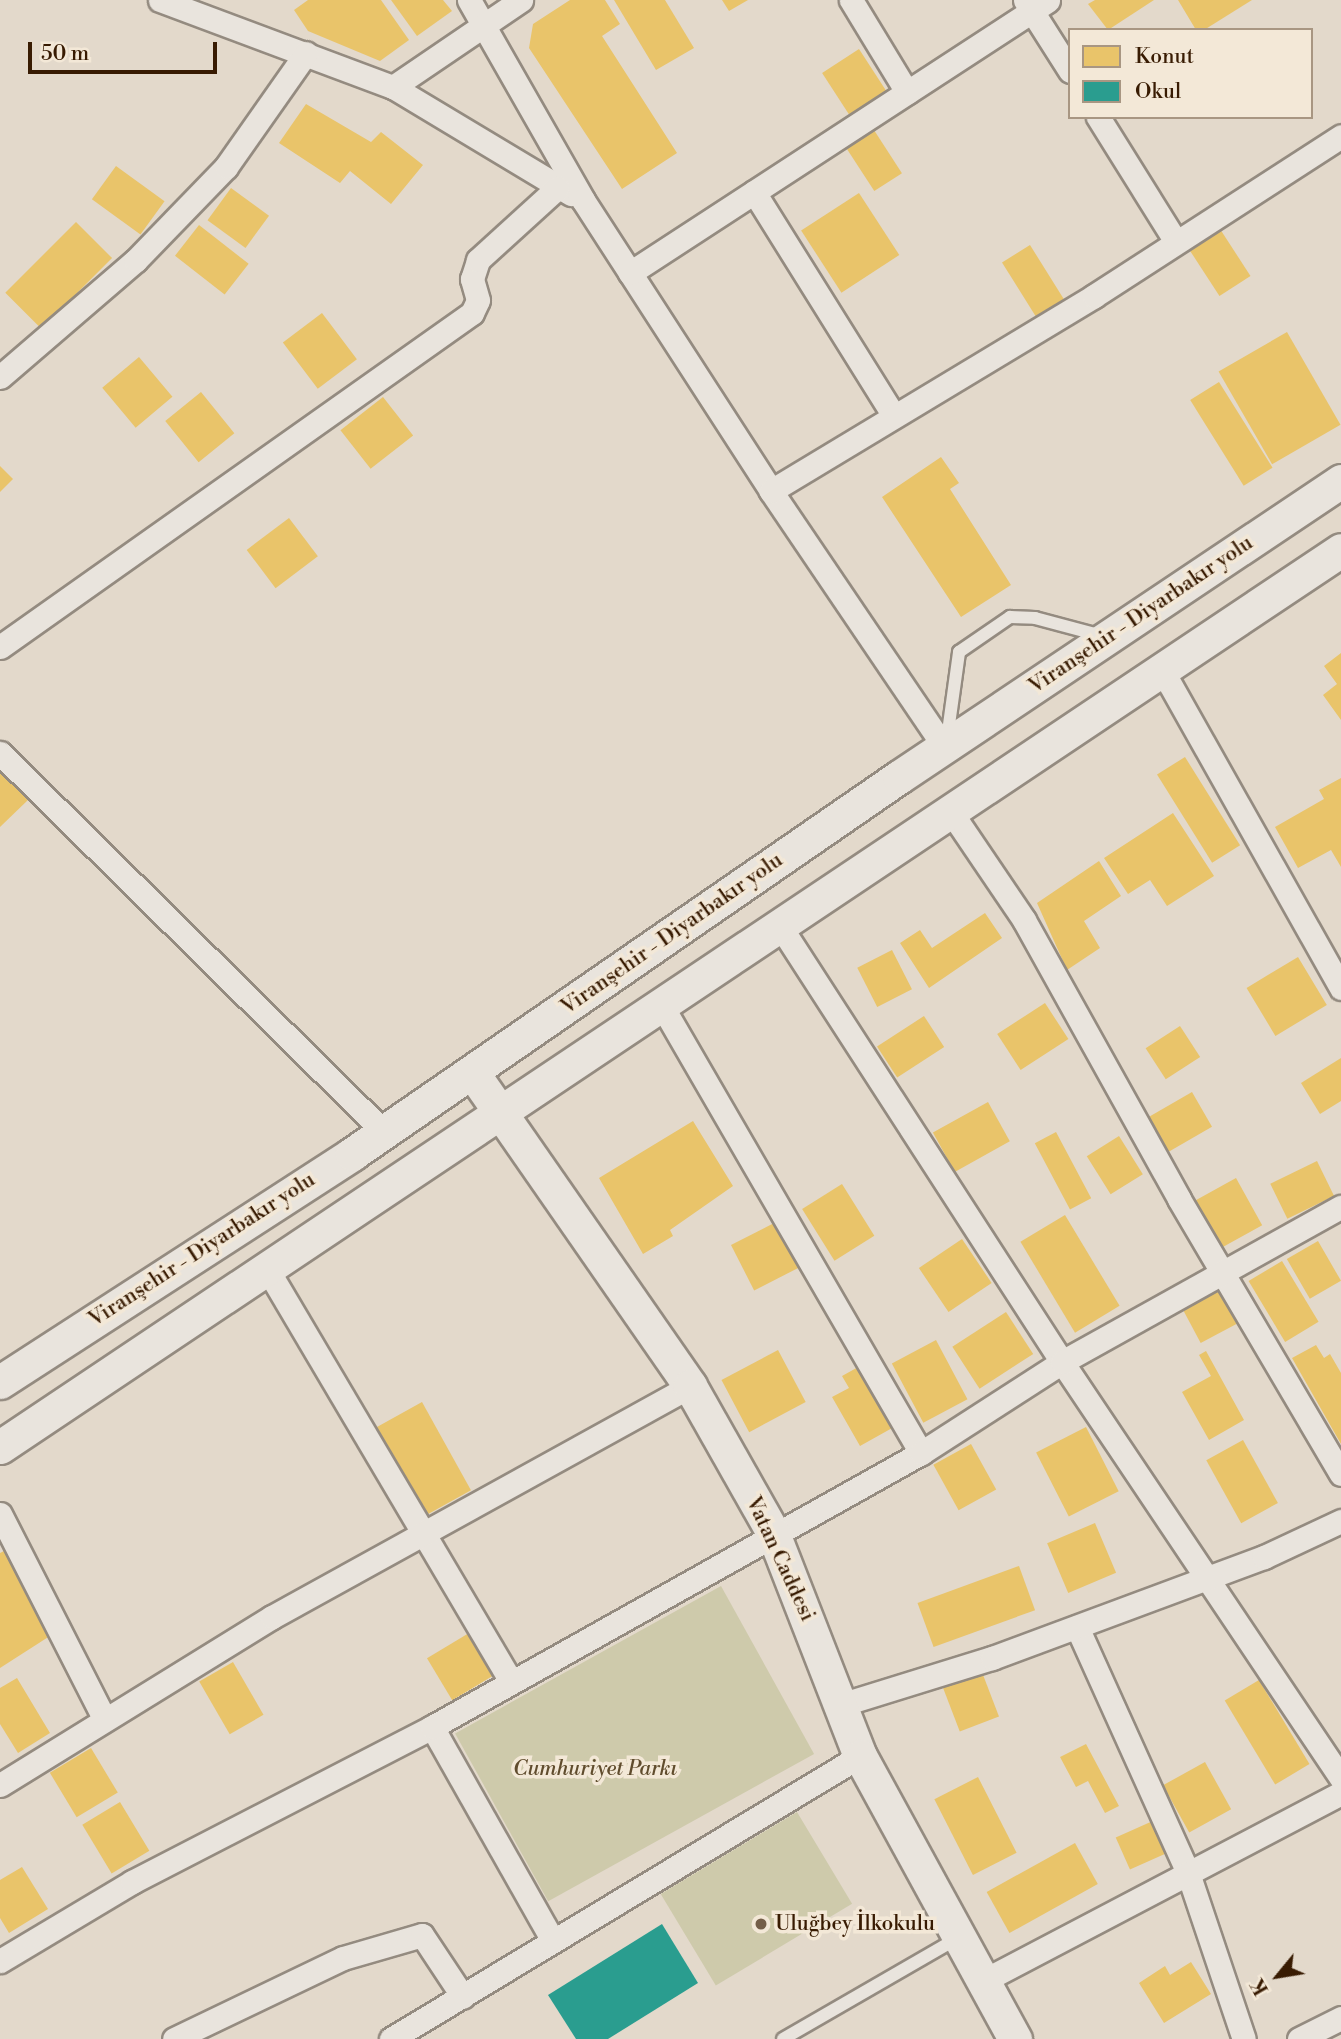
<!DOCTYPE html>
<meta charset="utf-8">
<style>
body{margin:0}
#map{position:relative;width:1341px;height:2039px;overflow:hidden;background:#e3d9cb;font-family:"Libre Bodoni",serif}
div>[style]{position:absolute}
.green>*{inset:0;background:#cecaab;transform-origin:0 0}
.homes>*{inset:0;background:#e9c46a;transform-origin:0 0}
.schools>*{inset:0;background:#2a9d8f}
.roads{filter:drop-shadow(2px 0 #948b80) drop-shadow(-2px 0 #948b80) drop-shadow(0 2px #948b80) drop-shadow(0 -2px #948b80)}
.lane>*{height:12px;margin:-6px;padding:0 6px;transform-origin:6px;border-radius:6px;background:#e9e4dd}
.street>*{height:23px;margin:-11.5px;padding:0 11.5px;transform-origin:11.5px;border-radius:11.5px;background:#e9e4dd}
.secondary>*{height:33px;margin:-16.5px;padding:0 16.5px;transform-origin:16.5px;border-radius:16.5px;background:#e9e4dd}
.dots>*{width:19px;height:19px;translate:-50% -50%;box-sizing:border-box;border:4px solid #f3e8d7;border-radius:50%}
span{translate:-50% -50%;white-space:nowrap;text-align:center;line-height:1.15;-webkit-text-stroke:7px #f3e8d7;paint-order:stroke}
.street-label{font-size:21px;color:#381b02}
.park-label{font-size:21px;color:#604c2d;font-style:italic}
.poi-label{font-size:21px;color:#381b02}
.left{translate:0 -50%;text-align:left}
.legend{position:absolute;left:1068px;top:28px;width:245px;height:91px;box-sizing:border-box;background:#f3e8d7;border:2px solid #a89682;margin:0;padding:9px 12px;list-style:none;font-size:21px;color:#381b02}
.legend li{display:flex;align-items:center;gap:14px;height:35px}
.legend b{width:35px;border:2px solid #a89682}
.north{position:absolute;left:1243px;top:1941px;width:70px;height:70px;-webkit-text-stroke:5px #f3e8d7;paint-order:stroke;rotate:240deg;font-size:19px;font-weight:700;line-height:28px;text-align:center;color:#381b02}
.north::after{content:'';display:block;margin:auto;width:24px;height:32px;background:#381b02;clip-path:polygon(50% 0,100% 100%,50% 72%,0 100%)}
.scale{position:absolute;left:28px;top:42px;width:189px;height:32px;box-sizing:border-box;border:4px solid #381b02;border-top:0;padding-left:9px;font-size:21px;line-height:24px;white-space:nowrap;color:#381b02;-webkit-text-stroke:5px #f3e8d7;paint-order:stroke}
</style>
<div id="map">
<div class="green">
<i style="left:721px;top:1586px;width:192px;height:304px;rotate:61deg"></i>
<i style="left:797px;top:1812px;width:107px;height:159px;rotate:59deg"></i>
</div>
<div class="homes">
<i style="clip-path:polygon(308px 0,381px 0,409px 40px,380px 61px,308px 31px,294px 10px)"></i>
<i style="clip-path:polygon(391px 0,443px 0,452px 11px,417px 36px)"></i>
<i style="clip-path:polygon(570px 0,605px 0,620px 24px,602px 36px,677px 153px,622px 189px,529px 48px,533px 24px)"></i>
<i style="clip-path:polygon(614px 0,665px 0,694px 48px,656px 70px)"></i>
<i style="clip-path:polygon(722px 0,748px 0,729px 11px)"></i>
<i style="clip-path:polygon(1095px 0,1154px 0,1108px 30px,1088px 4px)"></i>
<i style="clip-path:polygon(1178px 0,1252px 0,1204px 30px,1196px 30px)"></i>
<i style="left:859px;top:49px;width:51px;height:44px;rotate:57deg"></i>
<i style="clip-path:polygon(306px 104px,371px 142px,381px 132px,423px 165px,391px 204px,350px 171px,340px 183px,279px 143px)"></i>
<i style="left:872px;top:127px;width:55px;height:33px;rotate:57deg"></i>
<i style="left:116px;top:166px;width:60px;height:41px;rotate:36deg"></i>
<i style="left:231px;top:188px;width:47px;height:40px;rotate:36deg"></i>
<i style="left:859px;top:193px;width:74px;height:69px;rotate:57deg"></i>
<i style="left:76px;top:222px;width:51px;height:100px;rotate:45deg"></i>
<i style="left:199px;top:225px;width:63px;height:39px;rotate:38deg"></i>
<i style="left:1220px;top:229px;width:56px;height:37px;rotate:57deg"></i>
<i style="left:1030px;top:245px;width:67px;height:33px;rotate:58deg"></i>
<i style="left:322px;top:313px;width:58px;height:49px;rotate:53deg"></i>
<i style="left:1287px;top:332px;width:107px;height:79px;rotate:60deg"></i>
<i style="left:139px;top:357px;width:52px;height:48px;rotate:50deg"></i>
<i style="left:1219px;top:382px;width:101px;height:34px;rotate:58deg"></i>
<i style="left:201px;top:392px;width:53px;height:46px;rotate:51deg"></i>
<i style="left:383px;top:397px;width:49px;height:54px;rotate:52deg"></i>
<i style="clip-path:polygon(941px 457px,959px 483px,950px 489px,1011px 585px,961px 617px,882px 497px)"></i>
<i style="clip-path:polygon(0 466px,13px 479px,0 492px)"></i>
<i style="left:289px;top:518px;width:48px;height:53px;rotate:53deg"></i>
<i style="clip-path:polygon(1341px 653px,1341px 720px,1323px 695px,1337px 684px,1324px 666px)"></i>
<i style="left:1185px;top:757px;width:104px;height:33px;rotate:58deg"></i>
<i style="clip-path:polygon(0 771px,28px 800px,0 827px)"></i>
<i style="clip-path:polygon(1341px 778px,1341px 867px,1331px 850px,1298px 868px,1275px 827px,1324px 799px,1319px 790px)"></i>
<i style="clip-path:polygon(1173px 813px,1214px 876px,1167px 906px,1150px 880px,1128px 894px,1104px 858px)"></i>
<i style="clip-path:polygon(1099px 861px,1121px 896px,1084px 921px,1100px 948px,1067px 970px,1037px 903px)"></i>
<i style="clip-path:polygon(985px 913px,1002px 938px,929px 988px,900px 943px,920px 930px,932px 948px)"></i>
<i style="left:892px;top:950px;width:44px;height:39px;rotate:63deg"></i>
<i style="left:1298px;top:957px;width:56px;height:60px;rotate:59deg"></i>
<i style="left:1045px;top:1003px;width:43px;height:57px;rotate:57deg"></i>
<i style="left:924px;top:1016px;width:37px;height:56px;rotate:57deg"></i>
<i style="left:1180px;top:1026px;width:37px;height:41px;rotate:57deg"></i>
<i style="clip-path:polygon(1341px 1058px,1341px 1101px,1320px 1114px,1301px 1083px)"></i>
<i style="left:1192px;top:1092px;width:40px;height:55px;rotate:60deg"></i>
<i style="left:988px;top:1102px;width:45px;height:63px;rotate:61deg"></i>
<i style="clip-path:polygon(693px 1121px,733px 1186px,670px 1230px,673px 1236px,643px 1254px,599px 1178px)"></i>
<i style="left:1056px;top:1132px;width:75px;height:24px;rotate:62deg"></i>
<i style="left:1119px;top:1136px;width:45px;height:38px;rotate:58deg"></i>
<i style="left:1317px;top:1161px;width:39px;height:52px;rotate:64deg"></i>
<i style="left:1236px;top:1178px;width:54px;height:46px;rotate:61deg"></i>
<i style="left:842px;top:1184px;width:61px;height:47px;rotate:58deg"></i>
<i style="left:1065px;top:1215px;width:106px;height:52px;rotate:59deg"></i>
<i style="left:780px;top:1220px;width:51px;height:55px;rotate:63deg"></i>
<i style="left:962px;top:1239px;width:53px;height:52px;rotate:56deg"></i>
<i style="left:1318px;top:1241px;width:46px;height:36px;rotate:60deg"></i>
<i style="left:1282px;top:1261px;width:71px;height:39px;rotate:59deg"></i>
<i style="left:1219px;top:1288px;width:40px;height:42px;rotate:62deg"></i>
<i style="left:1006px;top:1312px;width:50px;height:64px;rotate:57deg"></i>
<i style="left:936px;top:1340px;width:67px;height:50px;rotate:62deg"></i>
<i style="clip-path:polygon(1316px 1345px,1324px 1358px,1330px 1354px,1341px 1373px,1341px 1444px,1292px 1358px)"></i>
<i style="left:778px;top:1350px;width:59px;height:64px;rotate:62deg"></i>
<i style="clip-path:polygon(1206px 1351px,1244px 1420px,1209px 1440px,1182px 1392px,1211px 1376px,1199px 1355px)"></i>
<i style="clip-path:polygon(860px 1366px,894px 1427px,860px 1446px,832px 1397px,849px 1388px,842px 1376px)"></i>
<i style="left:422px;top:1402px;width:101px;height:53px;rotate:61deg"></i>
<i style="left:1086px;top:1427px;width:72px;height:56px;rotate:63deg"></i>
<i style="left:1243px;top:1440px;width:72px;height:42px;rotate:61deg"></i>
<i style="left:971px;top:1444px;width:52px;height:43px;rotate:61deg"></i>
<i style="left:1095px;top:1523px;width:54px;height:52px;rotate:67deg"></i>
<i style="clip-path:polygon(6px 1550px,53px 1634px,0 1668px,0 1553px)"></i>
<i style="left:1019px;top:1566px;width:47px;height:108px;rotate:70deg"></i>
<i style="left:469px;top:1633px;width:49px;height:49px;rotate:59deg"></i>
<i style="left:233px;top:1662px;width:61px;height:39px;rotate:60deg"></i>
<i style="left:980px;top:1667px;width:53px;height:42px;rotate:69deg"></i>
<i style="clip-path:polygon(17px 1678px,50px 1733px,18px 1753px,0 1724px,0 1688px)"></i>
<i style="left:1259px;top:1680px;width:98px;height:40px;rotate:59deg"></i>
<i style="clip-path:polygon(1086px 1744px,1119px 1806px,1105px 1813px,1088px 1781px,1076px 1787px,1060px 1757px)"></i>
<i style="left:91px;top:1748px;width:52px;height:48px;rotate:59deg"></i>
<i style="left:1205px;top:1762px;width:54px;height:48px;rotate:61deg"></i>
<i style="left:978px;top:1777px;width:85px;height:49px;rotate:63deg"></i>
<i style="left:120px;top:1802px;width:57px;height:44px;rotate:59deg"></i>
<i style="left:1155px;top:1820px;width:35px;height:43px;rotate:66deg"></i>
<i style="left:1075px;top:1843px;width:47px;height:101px;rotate:61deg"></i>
<i style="clip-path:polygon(22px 1867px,48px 1909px,9px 1933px,0 1918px,0 1880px)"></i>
<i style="clip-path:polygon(1191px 1962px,1211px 1994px,1164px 2023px,1139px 1983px,1165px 1966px,1170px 1975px)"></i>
</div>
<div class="schools">
<i style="clip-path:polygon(662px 1924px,698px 1983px,608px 2039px,576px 2039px,548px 1995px)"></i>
</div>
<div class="roads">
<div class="lane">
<i style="left:947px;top:739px;width:88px;rotate:-82.1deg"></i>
<i style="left:959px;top:652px;width:62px;rotate:-34.5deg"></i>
<i style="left:1010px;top:617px;width:25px;rotate:2deg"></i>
<i style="left:1035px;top:618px;width:66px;rotate:14.9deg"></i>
<i style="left:783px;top:2039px;width:202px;rotate:-30deg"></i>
</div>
<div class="street">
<i style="left:160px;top:0;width:249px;rotate:20.5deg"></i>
<i style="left:393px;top:87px;width:208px;rotate:31deg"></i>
<i style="left:469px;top:0;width:230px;rotate:60.3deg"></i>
<i style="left:583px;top:200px;width:346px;rotate:57.1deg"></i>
<i style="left:771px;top:491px;width:312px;rotate:55.9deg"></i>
<i style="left:851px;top:0;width:108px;rotate:58.7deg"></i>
<i style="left:1025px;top:0;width:84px;rotate:57.6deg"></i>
<i style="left:393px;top:87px;width:155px;rotate:-34.2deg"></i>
<i style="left:1098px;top:117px;width:145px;rotate:58deg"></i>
<i style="left:754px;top:192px;width:264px;rotate:58deg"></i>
<i style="left:630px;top:273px;width:499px;rotate:-33.1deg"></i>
<i style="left:0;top:377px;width:179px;rotate:-40.7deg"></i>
<i style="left:136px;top:260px;width:129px;rotate:-45.9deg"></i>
<i style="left:226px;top:167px;width:139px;rotate:-54.9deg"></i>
<i style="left:771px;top:491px;width:377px;rotate:-31.1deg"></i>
<i style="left:1094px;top:296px;width:294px;rotate:-32.9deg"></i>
<i style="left:0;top:647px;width:578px;rotate:-35.28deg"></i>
<i style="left:472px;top:313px;width:14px;rotate:-65deg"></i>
<i style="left:478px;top:300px;width:22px;rotate:-106deg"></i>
<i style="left:472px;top:279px;width:20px;rotate:-72deg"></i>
<i style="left:478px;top:260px;width:107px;rotate:-42.3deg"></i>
<i style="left:1162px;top:670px;width:365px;rotate:60.6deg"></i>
<i style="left:0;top:753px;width:540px;rotate:44.62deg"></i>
<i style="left:951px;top:812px;width:130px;rotate:55.9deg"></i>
<i style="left:1024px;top:920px;width:319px;rotate:60.9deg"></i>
<i style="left:1179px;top:1199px;width:319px;rotate:59.5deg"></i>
<i style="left:780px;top:926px;width:519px;rotate:57.11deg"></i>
<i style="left:1062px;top:1362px;width:501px;rotate:56.15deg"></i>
<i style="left:662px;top:1006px;width:517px;rotate:59.91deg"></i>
<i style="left:266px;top:1267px;width:482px;rotate:59.4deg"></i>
<i style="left:0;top:1514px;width:229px;rotate:63deg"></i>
<i style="left:1077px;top:1627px;width:270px;rotate:65.7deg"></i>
<i style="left:1188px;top:1873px;width:175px;rotate:71.4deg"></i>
<i style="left:843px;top:1704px;width:156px;rotate:-17.2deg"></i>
<i style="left:992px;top:1658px;width:290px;rotate:-20.4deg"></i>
<i style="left:1264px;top:1557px;width:85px;rotate:-25.1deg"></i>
<i style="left:432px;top:1727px;width:244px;rotate:60.5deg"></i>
<i style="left:0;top:1785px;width:320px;rotate:-31.7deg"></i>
<i style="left:272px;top:1617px;width:478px;rotate:-28.9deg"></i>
<i style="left:0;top:1961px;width:154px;rotate:-30.9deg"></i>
<i style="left:132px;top:1882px;width:338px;rotate:-27.3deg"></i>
<i style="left:432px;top:1727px;width:561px;rotate:-29.26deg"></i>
<i style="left:921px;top:1453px;width:168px;rotate:-32.8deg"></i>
<i style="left:1062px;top:1362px;width:319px;rotate:-29.1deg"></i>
<i style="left:983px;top:1981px;width:404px;rotate:-27.7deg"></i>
<i style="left:174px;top:2039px;width:187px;rotate:-25.6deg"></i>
<i style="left:343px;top:1958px;width:82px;rotate:-16.2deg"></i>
<i style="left:422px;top:1935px;width:74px;rotate:56.5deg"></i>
<i style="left:391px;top:2039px;width:548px;rotate:-31.11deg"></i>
<i style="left:1299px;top:2039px;width:47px;rotate:-26.6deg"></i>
</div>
<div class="secondary">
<i style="left:472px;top:1072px;width:382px;rotate:55.2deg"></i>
<i style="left:690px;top:1386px;width:169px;rotate:60.5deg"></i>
<i style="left:773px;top:1533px;width:239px;rotate:68.7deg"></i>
<i style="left:860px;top:1756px;width:323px;rotate:61.3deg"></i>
<i style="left:0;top:1382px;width:419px;rotate:-32.9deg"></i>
<i style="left:352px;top:1154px;width:664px;rotate:-34.58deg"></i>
<i style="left:899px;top:777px;width:532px;rotate:-33.81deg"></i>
<i style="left:0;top:1447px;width:1613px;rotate:-33.78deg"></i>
</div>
</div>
<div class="dots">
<i style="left:761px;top:1924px;background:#745e48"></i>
</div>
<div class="street-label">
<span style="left:1141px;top:615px;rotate:-34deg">Viranşehir - Diyarbakır yolu</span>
<span style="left:672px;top:934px;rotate:-35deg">Viranşehir - Diyarbakır yolu</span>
<span style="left:202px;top:1250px;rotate:-33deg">Viranşehir - Diyarbakır yolu</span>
<span style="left:780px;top:1559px;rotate:65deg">Vatan Caddesi</span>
</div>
<div class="park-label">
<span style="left:595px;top:1769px">Cumhuriyet Parkı</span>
</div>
<div class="poi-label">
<span class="left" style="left:775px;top:1924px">Uluğbey İlkokulu</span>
</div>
<ul class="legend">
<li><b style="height:19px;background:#e9c46a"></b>Konut</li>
<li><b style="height:19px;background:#2a9d8f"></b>Okul</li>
</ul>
<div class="north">K</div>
<div class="scale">50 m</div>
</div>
